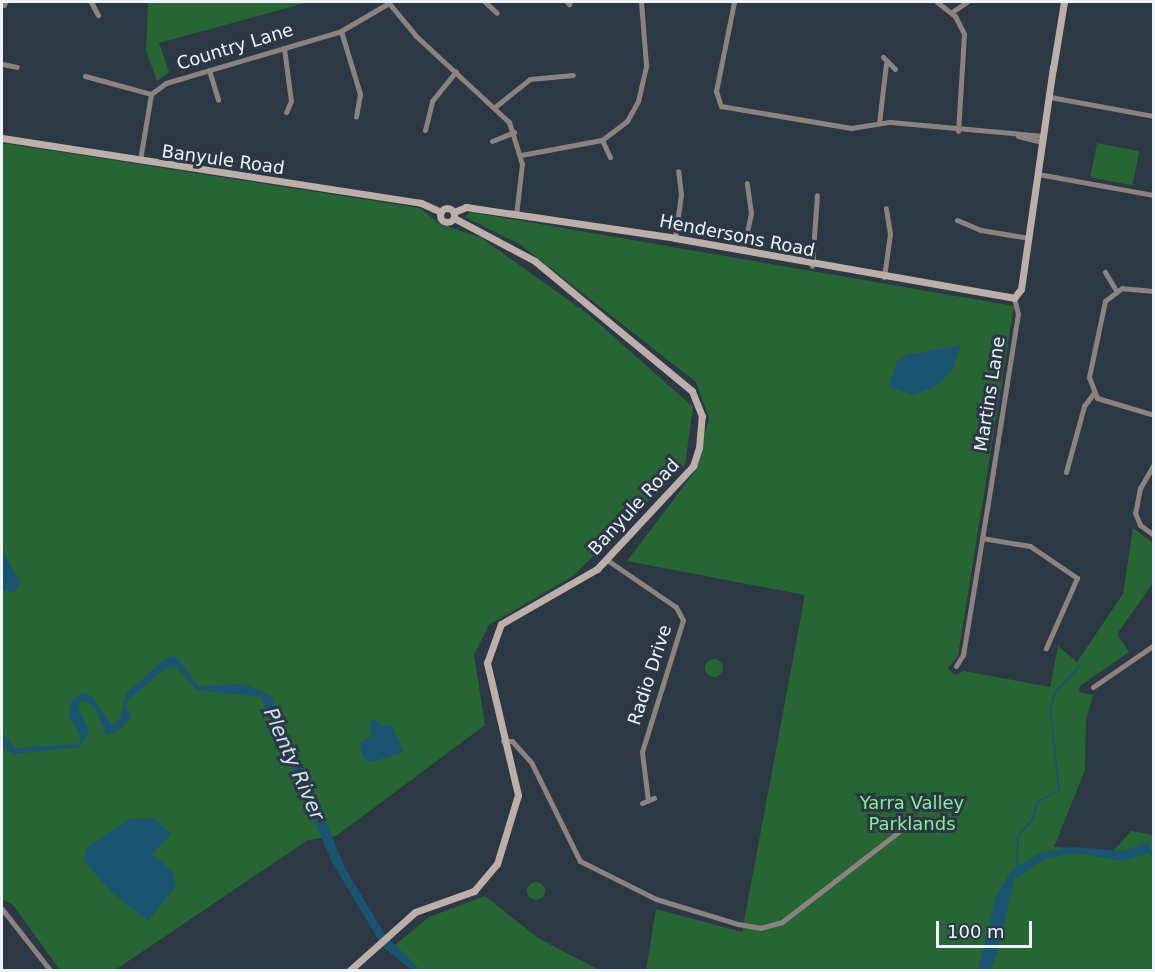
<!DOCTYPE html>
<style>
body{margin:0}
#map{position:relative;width:1155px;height:972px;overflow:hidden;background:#2d3845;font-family:"DejaVu Sans",sans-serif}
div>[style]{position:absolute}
.green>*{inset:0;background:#276535;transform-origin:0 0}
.round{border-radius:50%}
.water>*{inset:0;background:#1b5471}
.stream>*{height:2px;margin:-1px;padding:0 1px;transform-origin:1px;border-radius:1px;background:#1b5471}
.street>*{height:5px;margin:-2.5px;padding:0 2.5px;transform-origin:2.5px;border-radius:2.5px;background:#8c8380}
.secondary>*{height:7px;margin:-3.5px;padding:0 3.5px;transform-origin:3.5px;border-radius:3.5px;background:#bcaea8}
.secondary>.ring{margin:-3.5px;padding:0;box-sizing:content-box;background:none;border:7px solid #bcaea8;border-radius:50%}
span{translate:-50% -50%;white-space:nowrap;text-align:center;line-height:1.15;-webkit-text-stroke:6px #2d3845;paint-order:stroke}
.street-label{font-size:18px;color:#ecf3fb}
.park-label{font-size:18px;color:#85ef98}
.water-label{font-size:20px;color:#cfe5f4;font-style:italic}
.frame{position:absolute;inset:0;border:3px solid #ecf3fb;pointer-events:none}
.scale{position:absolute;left:936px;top:921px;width:96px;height:27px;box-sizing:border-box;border:3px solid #ecf3fb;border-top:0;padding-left:8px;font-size:18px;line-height:21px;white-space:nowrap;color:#ecf3fb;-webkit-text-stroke:4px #2d3845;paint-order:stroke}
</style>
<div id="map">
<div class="green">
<i style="clip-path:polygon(148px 2px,309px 2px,159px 43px,169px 72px,157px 81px,146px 50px)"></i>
<i style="clip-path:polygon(2px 143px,420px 208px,440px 224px,480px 237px,588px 314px,693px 407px,685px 465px,573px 576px,489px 625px,474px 655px,485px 725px,336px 836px,308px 840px,115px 970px,60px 970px,13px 905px,2px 899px)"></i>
<i style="left:1097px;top:143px;width:43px;height:35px;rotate:11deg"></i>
<i style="clip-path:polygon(470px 212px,1014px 306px,958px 656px,948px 668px,955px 675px,964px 671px,1050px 687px,1058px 646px,1077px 662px,1123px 594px,1133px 528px,1153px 543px,1153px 583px,1117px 634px,1129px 652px,1080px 686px,1079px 692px,1093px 695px,1086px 720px,1085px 770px,1054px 847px,1113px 851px,1131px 831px,1153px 835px,1153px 970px,646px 970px,656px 909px,742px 932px,805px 595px,627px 561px,696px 470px,709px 418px,696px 382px,521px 245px,465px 217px)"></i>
<i class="round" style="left:705px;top:659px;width:18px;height:18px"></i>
<i class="round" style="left:527px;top:882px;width:18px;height:18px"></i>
<i style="clip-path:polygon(485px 896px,538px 938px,599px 970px,420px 970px,395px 945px,429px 917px)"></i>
</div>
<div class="water">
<i style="clip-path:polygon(961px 345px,952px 370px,935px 387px,913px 395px,889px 387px,897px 361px,907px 355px)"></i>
<i style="clip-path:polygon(2px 550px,20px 581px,15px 592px,3px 590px)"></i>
<i style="clip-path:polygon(175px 656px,199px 686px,244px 684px,272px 696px,282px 736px,315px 795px,345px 868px,386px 936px,420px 970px,412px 970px,383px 947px,332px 862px,261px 697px,197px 690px,176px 667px,166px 668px,129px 699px,126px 705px,132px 717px,117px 732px,106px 734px,95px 708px,82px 700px,78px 706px,89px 732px,80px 747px,15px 754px,2px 747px,2px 732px,15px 748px,78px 744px,81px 738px,69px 715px,72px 699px,83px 693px,91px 696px,112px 725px,120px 720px,126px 694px,165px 659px)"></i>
<i style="clip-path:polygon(374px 719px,382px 727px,391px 724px,404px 752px,371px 762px,362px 756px,360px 742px,372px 736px,369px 723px)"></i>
<i style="clip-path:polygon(130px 819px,155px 819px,171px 834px,152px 854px,173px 872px,176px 886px,148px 921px,112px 893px,84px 860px,87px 847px)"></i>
<i style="clip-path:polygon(1148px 842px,1153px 857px,1147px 853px,1125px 861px,1074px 853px,1045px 859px,1014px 879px,997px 955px,990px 970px,978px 970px,996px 896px,1011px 871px,1038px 854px,1072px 847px,1123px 851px)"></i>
</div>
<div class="stream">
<i style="left:1017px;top:868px;width:32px;rotate:-88deg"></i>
<i style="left:1018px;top:836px;width:21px;rotate:-49deg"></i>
<i style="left:1032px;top:820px;width:19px;rotate:-72deg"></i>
<i style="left:1038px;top:802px;width:24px;rotate:-30deg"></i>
<i style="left:1059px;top:790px;width:81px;rotate:-96.3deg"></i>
<i style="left:1050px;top:709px;width:17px;rotate:-73deg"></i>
<i style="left:1055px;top:693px;width:38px;rotate:-48deg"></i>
</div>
<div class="street">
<i style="left:91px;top:2px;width:15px;rotate:62deg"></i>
<i style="left:388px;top:2px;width:44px;rotate:50.5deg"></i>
<i style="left:416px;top:36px;width:127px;rotate:42.8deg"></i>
<i style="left:509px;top:122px;width:44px;rotate:72.8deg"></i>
<i style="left:522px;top:164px;width:51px;rotate:96.7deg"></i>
<i style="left:485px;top:2px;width:16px;rotate:43deg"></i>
<i style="left:567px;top:2px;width:3px;rotate:45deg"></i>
<i style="left:734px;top:2px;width:91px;rotate:101.4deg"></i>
<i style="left:716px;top:91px;width:16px;rotate:72deg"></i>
<i style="left:721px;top:106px;width:132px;rotate:9.6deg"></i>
<i style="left:851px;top:128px;width:39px;rotate:-9deg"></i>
<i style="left:890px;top:122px;width:154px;rotate:5.2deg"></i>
<i style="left:937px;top:2px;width:23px;rotate:38deg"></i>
<i style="left:955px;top:16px;width:20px;rotate:63deg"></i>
<i style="left:964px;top:34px;width:97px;rotate:93.5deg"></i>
<i style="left:4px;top:5px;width:3px;rotate:-72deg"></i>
<i style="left:952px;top:12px;width:18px;rotate:-34deg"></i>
<i style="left:341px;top:31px;width:66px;rotate:73.2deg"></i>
<i style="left:360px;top:94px;width:23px;rotate:100deg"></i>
<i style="left:284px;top:48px;width:53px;rotate:82.5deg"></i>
<i style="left:291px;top:101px;width:12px;rotate:114deg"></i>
<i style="left:883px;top:57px;width:17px;rotate:45deg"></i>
<i style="left:2px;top:64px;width:15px;rotate:11deg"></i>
<i style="left:209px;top:70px;width:31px;rotate:73deg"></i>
<i style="left:85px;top:76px;width:68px;rotate:15.3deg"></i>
<i style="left:1050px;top:97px;width:106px;rotate:10.4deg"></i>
<i style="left:496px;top:106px;width:43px;rotate:-38.5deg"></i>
<i style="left:530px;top:79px;width:43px;rotate:-5.3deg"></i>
<i style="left:879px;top:123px;width:60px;rotate:-83.3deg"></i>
<i style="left:425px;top:130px;width:30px;rotate:-76deg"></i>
<i style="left:432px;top:101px;width:38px;rotate:-51deg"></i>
<i style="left:1018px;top:136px;width:25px;rotate:14deg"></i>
<i style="left:602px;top:140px;width:19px;rotate:65deg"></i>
<i style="left:492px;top:141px;width:24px;rotate:-22deg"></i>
<i style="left:521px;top:155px;width:82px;rotate:-10.5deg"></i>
<i style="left:602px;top:140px;width:31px;rotate:-37deg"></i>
<i style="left:627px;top:121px;width:23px;rotate:-61deg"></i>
<i style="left:638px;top:101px;width:37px;rotate:-77deg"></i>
<i style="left:646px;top:65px;width:63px;rotate:-94.5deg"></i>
<i style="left:140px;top:160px;width:67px;rotate:-80.5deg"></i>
<i style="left:151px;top:94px;width:19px;rotate:-36deg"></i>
<i style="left:166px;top:83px;width:183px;rotate:-16.5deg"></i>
<i style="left:341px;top:31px;width:56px;rotate:-30.3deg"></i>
<i style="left:1038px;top:174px;width:118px;rotate:10.3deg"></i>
<i style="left:957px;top:220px;width:26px;rotate:23deg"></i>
<i style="left:981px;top:230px;width:49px;rotate:9.5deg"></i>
<i style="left:675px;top:238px;width:44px;rotate:-82.2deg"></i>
<i style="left:681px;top:194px;width:23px;rotate:-97deg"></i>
<i style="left:743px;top:251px;width:39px;rotate:-78deg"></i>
<i style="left:751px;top:213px;width:30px;rotate:-98deg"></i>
<i style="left:812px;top:266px;width:71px;rotate:-86deg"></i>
<i style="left:1105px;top:272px;width:21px;rotate:59deg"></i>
<i style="left:884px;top:277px;width:43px;rotate:-82.1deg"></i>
<i style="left:890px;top:234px;width:26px;rotate:-99deg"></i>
<i style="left:1154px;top:291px;width:32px;rotate:-175deg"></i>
<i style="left:1122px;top:288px;width:21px;rotate:143deg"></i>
<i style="left:1105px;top:301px;width:78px;rotate:101.9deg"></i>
<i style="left:1089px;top:377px;width:22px;rotate:69deg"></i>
<i style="left:1097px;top:398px;width:59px;rotate:16.6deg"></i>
<i style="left:1154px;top:464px;width:28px;rotate:120deg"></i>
<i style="left:1140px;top:488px;width:25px;rotate:101deg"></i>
<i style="left:1135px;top:513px;width:13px;rotate:67deg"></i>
<i style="left:1140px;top:525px;width:17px;rotate:36deg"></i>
<i style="left:1066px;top:472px;width:68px;rotate:-74.7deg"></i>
<i style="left:1084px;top:406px;width:15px;rotate:-53deg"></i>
<i style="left:982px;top:538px;width:49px;rotate:9.5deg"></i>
<i style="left:1030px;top:546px;width:57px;rotate:34.2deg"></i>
<i style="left:1077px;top:578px;width:77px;rotate:113.9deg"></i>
<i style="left:607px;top:560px;width:83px;rotate:34.3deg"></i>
<i style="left:676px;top:607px;width:15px;rotate:62deg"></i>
<i style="left:683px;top:620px;width:138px;rotate:107.3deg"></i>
<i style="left:642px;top:752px;width:49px;rotate:83deg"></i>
<i style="left:956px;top:666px;width:13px;rotate:-58deg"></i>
<i style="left:963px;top:655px;width:148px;rotate:-80.7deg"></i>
<i style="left:987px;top:509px;width:197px;rotate:-81deg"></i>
<i style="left:1018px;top:314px;width:16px;rotate:-104deg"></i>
<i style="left:1093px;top:687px;width:74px;rotate:-34.5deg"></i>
<i style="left:503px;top:741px;width:9px"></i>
<i style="left:512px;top:741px;width:28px;rotate:48deg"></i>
<i style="left:531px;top:762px;width:110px;rotate:63.7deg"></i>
<i style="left:580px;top:861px;width:85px;rotate:26.6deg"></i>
<i style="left:656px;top:899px;width:86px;rotate:17deg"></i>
<i style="left:738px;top:924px;width:22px;rotate:10deg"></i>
<i style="left:760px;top:928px;width:23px;rotate:-15deg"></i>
<i style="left:782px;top:922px;width:167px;rotate:-37.7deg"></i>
<i style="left:642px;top:803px;width:13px;rotate:-23deg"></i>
<i style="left:2px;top:909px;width:78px;rotate:51.8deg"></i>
</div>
<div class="secondary">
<i style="left:1053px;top:69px;width:68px;rotate:-80.7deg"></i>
<i style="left:2px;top:138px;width:424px;rotate:8.8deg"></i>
<i style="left:421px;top:203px;width:22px;rotate:24deg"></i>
<i class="ring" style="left:440px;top:208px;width:7px;height:7px"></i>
<i style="left:454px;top:212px;width:13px;rotate:-23deg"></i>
<i style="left:466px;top:207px;width:211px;rotate:8.4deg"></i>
<i style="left:675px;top:238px;width:344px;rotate:10deg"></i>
<i style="left:1014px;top:298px;width:11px;rotate:-52deg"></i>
<i style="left:1021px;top:289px;width:224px;rotate:-81.8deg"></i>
<i style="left:350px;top:970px;width:87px;rotate:-41.7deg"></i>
<i style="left:415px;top:912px;width:63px;rotate:-19.6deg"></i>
<i style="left:474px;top:891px;width:35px;rotate:-50deg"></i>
<i style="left:497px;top:864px;width:72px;rotate:-73.1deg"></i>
<i style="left:518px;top:795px;width:136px;rotate:-103.2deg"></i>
<i style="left:487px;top:663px;width:41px;rotate:-70.3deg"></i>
<i style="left:501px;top:624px;width:111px;rotate:-29.8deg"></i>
<i style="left:597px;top:569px;width:141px;rotate:-47deg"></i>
<i style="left:693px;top:466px;width:19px;rotate:-72deg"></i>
<i style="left:699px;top:448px;width:32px;rotate:-85deg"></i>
<i style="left:702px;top:416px;width:27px;rotate:-112deg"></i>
<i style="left:692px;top:391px;width:204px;rotate:-140.4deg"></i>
<i style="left:535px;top:261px;width:92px;rotate:-152deg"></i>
</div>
<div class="street-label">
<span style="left:235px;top:47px;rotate:-17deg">Country Lane</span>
<span style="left:223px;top:160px;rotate:8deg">Banyule Road</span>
<span style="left:737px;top:236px;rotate:11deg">Hendersons Road</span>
<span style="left:990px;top:394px;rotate:-81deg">Martins Lane</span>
<span style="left:634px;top:507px;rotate:-47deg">Banyule Road</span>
<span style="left:650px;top:675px;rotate:-72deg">Radio Drive</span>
</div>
<div class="park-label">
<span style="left:912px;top:814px">Yarra Valley<br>Parklands</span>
</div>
<div class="water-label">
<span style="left:294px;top:764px;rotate:66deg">Plenty River</span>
</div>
<div class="frame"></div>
<div class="scale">100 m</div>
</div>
